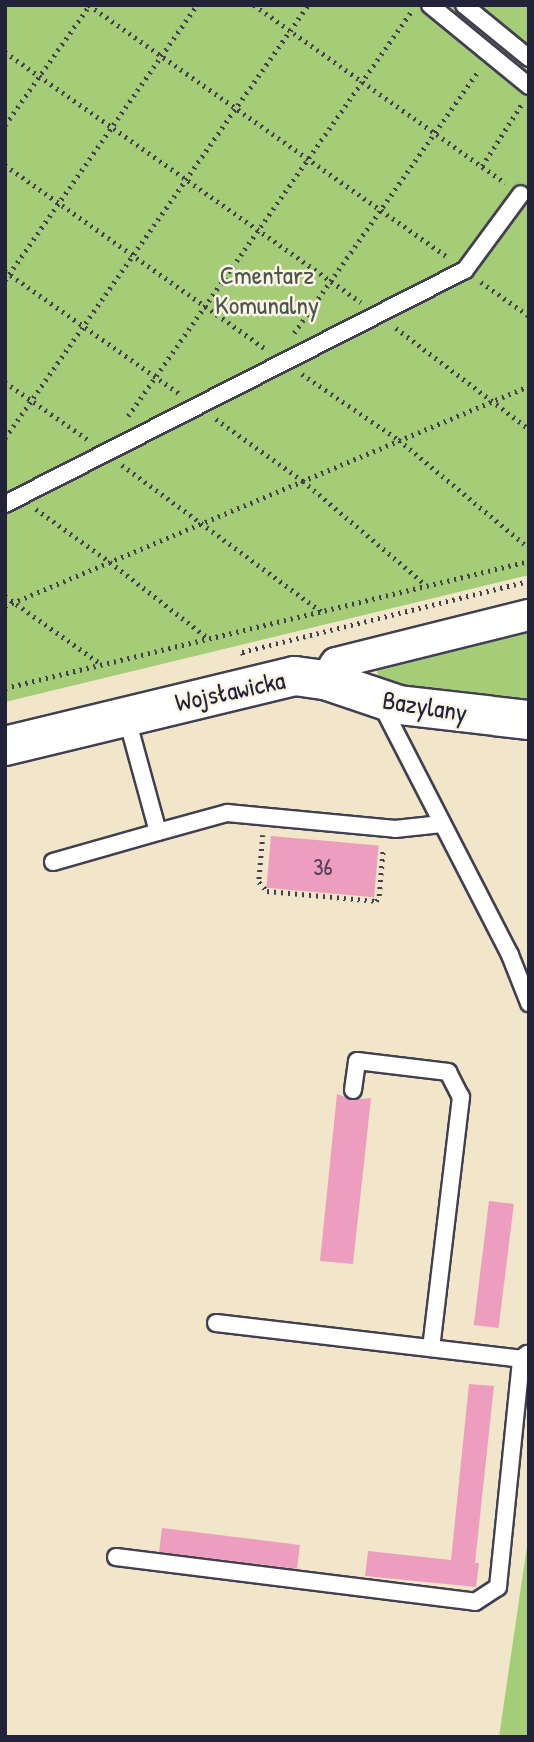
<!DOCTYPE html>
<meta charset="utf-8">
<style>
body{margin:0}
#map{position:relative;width:534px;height:1742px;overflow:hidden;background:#f1e6ca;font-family:"Patrick Hand",sans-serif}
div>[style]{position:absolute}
.green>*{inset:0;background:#a5cc76}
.building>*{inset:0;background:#ed9ebe;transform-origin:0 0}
.path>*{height:4.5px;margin-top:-2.25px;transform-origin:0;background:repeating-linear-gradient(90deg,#413f50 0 2px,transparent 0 7px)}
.roads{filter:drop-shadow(2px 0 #413f50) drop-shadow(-2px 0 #413f50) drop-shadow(0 2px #413f50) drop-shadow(0 -2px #413f50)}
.service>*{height:16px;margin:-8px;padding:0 8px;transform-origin:8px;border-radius:8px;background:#fff}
.minor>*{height:30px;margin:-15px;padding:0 15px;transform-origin:15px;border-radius:15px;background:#fff}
.tertiary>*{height:38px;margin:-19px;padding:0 19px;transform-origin:19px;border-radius:19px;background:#fff}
span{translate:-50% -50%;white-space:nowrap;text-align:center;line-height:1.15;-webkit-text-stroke:5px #fcf5e5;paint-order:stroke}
.number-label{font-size:23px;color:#55415c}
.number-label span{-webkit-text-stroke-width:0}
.park-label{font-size:26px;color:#49554d}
.street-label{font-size:26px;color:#22223b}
.frame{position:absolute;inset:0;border:7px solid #22223b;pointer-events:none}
</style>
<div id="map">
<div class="green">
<i style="clip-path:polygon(5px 5px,529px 5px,529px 575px,5px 702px)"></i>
<i style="clip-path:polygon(529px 631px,529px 703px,387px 687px,379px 682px,377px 670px,384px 665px)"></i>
<i style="clip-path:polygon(529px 1533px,529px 1737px,499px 1737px,516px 1621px)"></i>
</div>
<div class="building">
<i style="left:271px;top:836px;width:108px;height:52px;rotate:5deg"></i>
<i style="clip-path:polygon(337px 1094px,352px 1100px,371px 1098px,353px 1264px,320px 1261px)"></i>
<i style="left:489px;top:1201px;width:25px;height:125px;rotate:7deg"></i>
<i style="clip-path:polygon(469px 1384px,494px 1386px,475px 1563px,479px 1563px,476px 1587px,365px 1576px,368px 1551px,451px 1560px)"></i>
<i style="left:162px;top:1528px;width:139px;height:24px;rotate:7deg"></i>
</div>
<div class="path">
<i style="left:89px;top:5px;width:436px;rotate:35.1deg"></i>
<i style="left:254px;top:5px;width:308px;rotate:35.3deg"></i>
<i style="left:5px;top:52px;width:435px;rotate:35.1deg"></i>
<i style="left:5px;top:125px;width:146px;rotate:-54.8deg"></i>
<i style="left:5px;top:165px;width:319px;rotate:35.2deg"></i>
<i style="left:482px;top:166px;width:76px;rotate:-57.4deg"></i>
<i style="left:5px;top:271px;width:214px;rotate:35.1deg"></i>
<i style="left:5px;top:280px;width:335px;rotate:-55.1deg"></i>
<i style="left:481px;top:282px;width:59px;rotate:35.3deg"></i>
<i style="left:396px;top:328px;width:167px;rotate:37.2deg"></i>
<i style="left:294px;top:333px;width:320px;rotate:-54.9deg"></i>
<i style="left:302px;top:374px;width:117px;rotate:34.2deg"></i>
<i style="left:399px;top:440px;width:169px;rotate:39.7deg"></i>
<i style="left:5px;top:382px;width:100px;rotate:34.8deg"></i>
<i style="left:128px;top:416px;width:495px;rotate:-55deg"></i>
<i style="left:216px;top:419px;width:107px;rotate:35.5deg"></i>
<i style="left:303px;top:481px;width:161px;rotate:40.2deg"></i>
<i style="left:5px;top:438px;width:528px;rotate:-55.02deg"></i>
<i style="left:122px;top:465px;width:247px;rotate:36.3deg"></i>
<i style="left:36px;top:509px;width:91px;rotate:35.6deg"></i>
<i style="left:110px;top:562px;width:124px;rotate:37.8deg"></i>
<i style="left:5px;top:596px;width:118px;rotate:35.3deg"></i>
<i style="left:5px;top:606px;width:568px;rotate:-22.77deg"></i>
<i style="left:243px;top:655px;width:3px;rotate:-108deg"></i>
<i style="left:242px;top:652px;width:296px;rotate:-13.9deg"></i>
<i style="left:5px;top:688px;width:539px;rotate:-13.62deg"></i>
<i style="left:263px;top:835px;width:47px;rotate:94.9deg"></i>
<i style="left:259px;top:882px;width:12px;rotate:48deg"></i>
<i style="left:267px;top:891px;width:109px;rotate:5.2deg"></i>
<i style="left:376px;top:901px;width:6px;rotate:-59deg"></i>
<i style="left:379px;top:896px;width:48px;rotate:-85.2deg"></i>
</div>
<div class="roads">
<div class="service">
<i style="left:430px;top:5px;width:128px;rotate:39.3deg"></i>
<i style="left:464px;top:5px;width:84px;rotate:39.2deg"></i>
<i style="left:5px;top:504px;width:516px;rotate:-26.96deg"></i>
<i style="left:465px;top:270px;width:94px;rotate:-53.6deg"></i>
<i style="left:380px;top:702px;width:284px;rotate:62.8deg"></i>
<i style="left:510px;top:955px;width:52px;rotate:68.4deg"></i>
<i style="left:158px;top:832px;width:72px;rotate:-15.4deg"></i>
<i style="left:227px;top:813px;width:169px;rotate:5.4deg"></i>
<i style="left:395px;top:829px;width:47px;rotate:-6.1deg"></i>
<i style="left:53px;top:862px;width:109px;rotate:-15.9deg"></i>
<i style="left:158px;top:832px;width:121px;rotate:-105.3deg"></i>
<i style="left:353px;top:1090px;width:29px;rotate:-82deg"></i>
<i style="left:357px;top:1061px;width:92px;rotate:6.9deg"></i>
<i style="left:448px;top:1072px;width:28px;rotate:63deg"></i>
<i style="left:461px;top:1097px;width:253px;rotate:96.8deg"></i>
<i style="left:216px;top:1323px;width:307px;rotate:6.7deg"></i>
<i style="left:521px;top:1359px;width:8px;rotate:-40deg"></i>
<i style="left:116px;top:1557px;width:362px;rotate:7.1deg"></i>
<i style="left:475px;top:1602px;width:27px;rotate:-33deg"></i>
<i style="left:498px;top:1587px;width:229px;rotate:-84.2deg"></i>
</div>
<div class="minor">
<i style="left:325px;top:680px;width:20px;rotate:-57deg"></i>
<i style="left:336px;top:663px;width:199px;rotate:-14deg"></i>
</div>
<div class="tertiary">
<i style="left:5px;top:746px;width:298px;rotate:-13.6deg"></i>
<i style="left:295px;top:676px;width:30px;rotate:8deg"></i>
<i style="left:325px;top:680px;width:78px;rotate:18.7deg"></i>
<i style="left:399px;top:705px;width:131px;rotate:6.6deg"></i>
</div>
</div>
<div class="number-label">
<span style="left:323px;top:867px">36</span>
</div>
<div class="park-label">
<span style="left:267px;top:290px">Cmentarz<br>Komunalny</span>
</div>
<div class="street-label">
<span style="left:230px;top:691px;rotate:-12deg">Wojsławicka</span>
<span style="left:425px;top:706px;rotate:9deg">Bazylany</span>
</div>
<div class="frame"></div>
</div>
